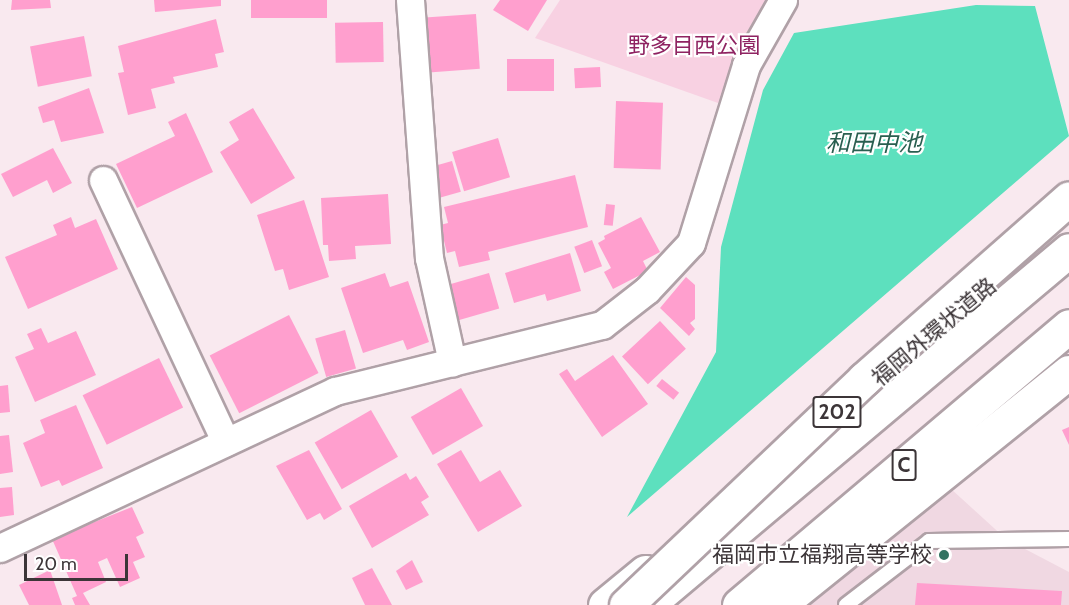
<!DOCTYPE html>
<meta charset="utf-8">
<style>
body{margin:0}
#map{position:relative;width:1069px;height:605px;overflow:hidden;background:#f9e9ef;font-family:Cabin,"Noto Sans JP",sans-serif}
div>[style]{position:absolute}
.built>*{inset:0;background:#f0d8e2}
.green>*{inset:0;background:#f8d1e2}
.water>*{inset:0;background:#5de0be}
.building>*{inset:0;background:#ff9fce;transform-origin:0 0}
.roads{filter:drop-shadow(2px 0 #b0a1a7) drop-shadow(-2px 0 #b0a1a7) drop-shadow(0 2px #b0a1a7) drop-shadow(0 -2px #b0a1a7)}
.service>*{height:14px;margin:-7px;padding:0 7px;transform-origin:7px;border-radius:7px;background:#fff}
.minor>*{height:27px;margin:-13.5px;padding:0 13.5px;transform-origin:13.5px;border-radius:13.5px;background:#fff}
.trunk>*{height:33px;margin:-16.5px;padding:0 16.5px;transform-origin:16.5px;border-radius:16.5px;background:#fff}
.motorway>*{height:33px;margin:-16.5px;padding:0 16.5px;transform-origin:16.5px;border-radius:16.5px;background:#fff}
.bridges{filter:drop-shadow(2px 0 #b0a1a7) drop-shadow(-2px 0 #b0a1a7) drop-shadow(0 2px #b0a1a7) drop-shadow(0 -2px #b0a1a7)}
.motorway-bridge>*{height:33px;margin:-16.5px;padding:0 16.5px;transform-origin:16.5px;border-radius:16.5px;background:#fff}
.dots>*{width:16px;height:16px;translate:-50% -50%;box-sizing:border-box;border:3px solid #fff;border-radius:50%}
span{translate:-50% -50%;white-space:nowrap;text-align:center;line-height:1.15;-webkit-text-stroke:4.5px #fff;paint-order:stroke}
.shield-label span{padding:2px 4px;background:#fff;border:2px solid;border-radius:4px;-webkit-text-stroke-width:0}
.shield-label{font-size:21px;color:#3c3538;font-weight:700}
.park-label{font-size:22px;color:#8f2362}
.street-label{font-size:22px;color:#3c3538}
.poi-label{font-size:22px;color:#3c3538}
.right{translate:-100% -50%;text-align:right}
.water-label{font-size:24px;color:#295f50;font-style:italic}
.scale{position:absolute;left:24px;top:554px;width:104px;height:27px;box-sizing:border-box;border:3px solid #3c3538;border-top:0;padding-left:8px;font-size:18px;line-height:21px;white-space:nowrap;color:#3c3538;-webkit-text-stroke:4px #fff;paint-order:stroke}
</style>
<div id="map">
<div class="built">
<i style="clip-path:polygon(939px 478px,1006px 539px,1069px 572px,1069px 605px,793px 605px)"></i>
</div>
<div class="green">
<i style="clip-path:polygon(560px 0,769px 0,718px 103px,535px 38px)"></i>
</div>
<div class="water">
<i style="clip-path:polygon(976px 5px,1035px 6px,1069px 136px,627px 517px,716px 352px,721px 247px,763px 90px,794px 33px)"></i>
</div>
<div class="building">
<i style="clip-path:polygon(12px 0,50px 0,51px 8px,11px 10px)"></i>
<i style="clip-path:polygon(154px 0,221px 0,221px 6px,155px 12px)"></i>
<i style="left:251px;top:0;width:76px;height:18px"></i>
<i style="clip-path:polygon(500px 0,547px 0,528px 31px,493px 10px)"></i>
<i style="left:476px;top:14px;width:55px;height:51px;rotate:86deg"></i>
<i style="clip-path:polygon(216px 19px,224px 52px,215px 54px,218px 67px,173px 77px,175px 83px,151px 89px,156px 108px,128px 115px,118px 73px,124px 72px,118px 46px)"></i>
<i style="left:383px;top:22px;width:40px;height:48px;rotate:89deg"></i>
<i style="left:84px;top:36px;width:41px;height:55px;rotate:79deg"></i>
<i style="left:554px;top:59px;width:32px;height:47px;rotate:90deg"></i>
<i style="left:600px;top:67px;width:20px;height:26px;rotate:87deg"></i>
<i style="clip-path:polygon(89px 88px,104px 133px,61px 142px,54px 120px,43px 123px,38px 107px)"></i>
<i style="left:616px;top:101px;width:47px;height:67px;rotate:2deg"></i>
<i style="clip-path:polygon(253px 108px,295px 178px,251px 204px,220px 152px,239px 140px,229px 122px)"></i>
<i style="clip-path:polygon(186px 113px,213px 172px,137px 208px,116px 164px,175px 136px,168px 122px)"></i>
<i style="left:498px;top:138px;width:41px;height:48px;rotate:73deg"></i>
<i style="clip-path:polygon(53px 148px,72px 183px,53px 193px,47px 180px,13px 197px,1px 174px)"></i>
<i style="left:452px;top:161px;width:32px;height:23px;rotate:74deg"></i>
<i style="clip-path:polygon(575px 175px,588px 227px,488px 252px,490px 260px,459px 267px,455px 251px,447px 253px,440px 225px,448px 223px,444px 207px)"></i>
<i style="clip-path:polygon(388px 194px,391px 244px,355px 246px,356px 259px,329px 261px,328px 245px,323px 245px,321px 198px)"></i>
<i style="clip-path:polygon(304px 200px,329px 277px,289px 290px,283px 269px,275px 271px,257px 215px)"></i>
<i style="left:606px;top:204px;width:9px;height:21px;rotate:6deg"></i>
<i style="clip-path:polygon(71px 217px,75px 228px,96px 219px,118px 269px,28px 309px,5px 257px,57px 235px,53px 225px)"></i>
<i style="clip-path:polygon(641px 217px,660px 252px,643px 261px,648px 271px,613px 289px,604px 272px,611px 268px,598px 243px,605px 239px,604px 236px)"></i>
<i style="left:592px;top:240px;width:28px;height:19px;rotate:69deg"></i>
<i style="clip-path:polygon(570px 253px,581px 291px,547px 301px,545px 294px,514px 303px,505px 273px)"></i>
<i style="clip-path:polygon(385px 273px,390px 287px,408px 281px,429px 342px,407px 350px,403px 340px,363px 353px,341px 288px)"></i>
<i style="left:489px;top:273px;width:37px;height:46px;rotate:74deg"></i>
<i style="clip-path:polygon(686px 277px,695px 285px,695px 319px,690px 323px,695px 329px,689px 336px,660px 308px)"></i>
<i style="left:289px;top:315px;width:65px;height:89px;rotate:63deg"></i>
<i style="left:660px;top:321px;width:38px;height:52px;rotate:47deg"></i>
<i style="clip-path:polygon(41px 328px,48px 343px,76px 331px,96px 375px,35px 402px,15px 357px,34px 349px,27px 334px)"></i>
<i style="left:345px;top:330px;width:40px;height:31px;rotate:74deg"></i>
<i style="clip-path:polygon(613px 355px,648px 404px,602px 437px,559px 374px,567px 369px,575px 381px)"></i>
<i style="left:159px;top:358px;width:55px;height:85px;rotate:64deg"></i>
<i style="left:662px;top:379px;width:22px;height:9px;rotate:39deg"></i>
<i style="clip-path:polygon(8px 385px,10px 412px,0 413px,0 386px)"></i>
<i style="left:461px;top:388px;width:44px;height:58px;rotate:60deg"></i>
<i style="clip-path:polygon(76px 405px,103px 468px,62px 486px,59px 480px,41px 487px,23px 443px,45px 433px,40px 420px)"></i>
<i style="left:371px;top:410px;width:54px;height:65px;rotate:60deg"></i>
<i style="clip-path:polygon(1069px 427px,1069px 445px,1062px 430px)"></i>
<i style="clip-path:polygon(9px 435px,13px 472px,0 474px,0 436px)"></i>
<i style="clip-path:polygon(309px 450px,342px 509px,324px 520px,320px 513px,307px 520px,276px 466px)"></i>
<i style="clip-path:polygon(461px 450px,480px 482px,500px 470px,522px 506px,478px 532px,437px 464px)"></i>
<i style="clip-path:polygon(406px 473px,410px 480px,416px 476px,429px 497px,421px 502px,429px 515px,372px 548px,349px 506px)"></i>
<i style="clip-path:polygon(12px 487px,14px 515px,0 517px,0 488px)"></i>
<i style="clip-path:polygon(132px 507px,144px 533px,136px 537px,145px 557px,133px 562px,140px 578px,120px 587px,107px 558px,98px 562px,106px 582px,83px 593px,90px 605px,75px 605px,72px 598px,77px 596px,52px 539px)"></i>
<i style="clip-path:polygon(412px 560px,423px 582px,406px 590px,396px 571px)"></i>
<i style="clip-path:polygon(372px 568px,392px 605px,365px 605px,352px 578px)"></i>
<i style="clip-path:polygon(50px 570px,62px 605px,29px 605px,19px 585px)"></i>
<i style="clip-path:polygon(917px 583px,1062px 591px,1061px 605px,915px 605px)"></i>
</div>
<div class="roads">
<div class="service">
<i style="left:846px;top:605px;width:105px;rotate:-37.6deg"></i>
<i style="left:929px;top:541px;width:140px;rotate:-0.8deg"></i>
</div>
<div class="minor">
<i style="left:410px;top:0;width:259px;rotate:85.8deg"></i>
<i style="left:429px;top:258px;width:107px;rotate:77.5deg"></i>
<i style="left:103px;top:180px;width:289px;rotate:64.9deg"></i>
<i style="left:0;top:548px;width:370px;rotate:-25.1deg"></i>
<i style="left:335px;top:391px;width:275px;rotate:-13.9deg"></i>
<i style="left:602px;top:325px;width:57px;rotate:-37.9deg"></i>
<i style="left:647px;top:290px;width:64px;rotate:-46.9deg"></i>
<i style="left:691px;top:243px;width:186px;rotate:-72.8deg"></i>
<i style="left:746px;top:65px;width:75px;rotate:-60.4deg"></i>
</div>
<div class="trunk">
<i style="left:605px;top:605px;width:52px;rotate:-39.5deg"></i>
</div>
<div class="motorway">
<i style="left:647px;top:605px;width:551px;rotate:-40.07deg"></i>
<i style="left:739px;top:605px;width:432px;rotate:-40.2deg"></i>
<i style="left:779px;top:605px;width:372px;rotate:-38.8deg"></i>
</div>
</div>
<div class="bridges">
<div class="motorway-bridge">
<i style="left:626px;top:605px;width:328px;rotate:-43.5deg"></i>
<i style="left:864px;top:379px;width:273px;rotate:-41.4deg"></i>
</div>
</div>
<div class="dots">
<i style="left:944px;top:555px;background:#327261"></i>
</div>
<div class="shield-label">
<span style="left:837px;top:412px">202</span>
<span style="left:904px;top:465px">C</span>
</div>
<div class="park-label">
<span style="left:694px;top:46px">野多目西公園</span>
</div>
<div class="street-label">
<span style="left:934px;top:332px;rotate:-40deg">福岡外環状道路</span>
</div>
<div class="poi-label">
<span class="right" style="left:932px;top:555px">福岡市立福翔高等学校</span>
</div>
<div class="water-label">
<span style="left:874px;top:143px">和田中池</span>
</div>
<div class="scale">20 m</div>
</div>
